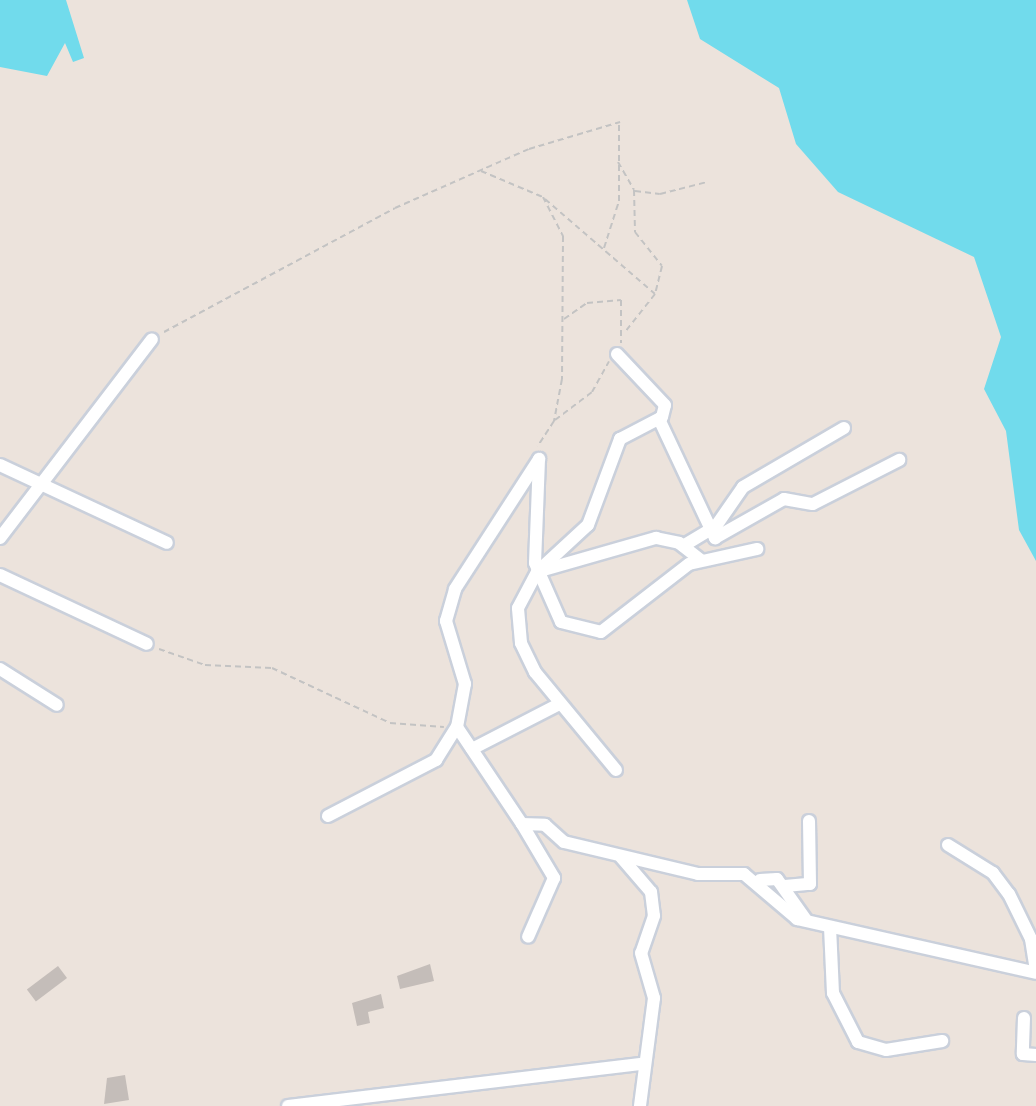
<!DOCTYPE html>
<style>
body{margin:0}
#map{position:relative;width:1036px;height:1106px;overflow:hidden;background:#ece3dc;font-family:Quicksand,sans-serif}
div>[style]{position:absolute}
.water>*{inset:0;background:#71dbec}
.building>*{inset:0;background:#c4bdb9;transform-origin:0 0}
.path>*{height:2px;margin-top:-1px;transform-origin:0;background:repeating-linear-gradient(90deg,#c3c3c3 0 6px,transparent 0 10px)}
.roads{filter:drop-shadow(2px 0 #cad0db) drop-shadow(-2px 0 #cad0db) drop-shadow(0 2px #cad0db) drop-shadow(0 -2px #cad0db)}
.minor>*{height:12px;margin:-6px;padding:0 6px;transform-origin:6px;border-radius:6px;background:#fff}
span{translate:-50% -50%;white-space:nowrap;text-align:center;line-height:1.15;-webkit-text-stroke:6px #fff;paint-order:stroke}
</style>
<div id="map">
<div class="water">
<i style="clip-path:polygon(0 0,66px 0,84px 58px,73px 62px,65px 43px,47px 76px,0 67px)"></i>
<i style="clip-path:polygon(687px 0,1036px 0,1036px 561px,1019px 530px,1006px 431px,984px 389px,1001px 337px,974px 257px,838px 192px,796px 144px,779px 88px,700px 39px)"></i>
</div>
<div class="building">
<i style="clip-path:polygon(430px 964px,434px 981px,400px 989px,397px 976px)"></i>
<i style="left:58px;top:966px;width:15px;height:39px;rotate:53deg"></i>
<i style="clip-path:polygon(381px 994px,384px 1008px,368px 1012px,370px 1023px,357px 1026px,352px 1003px)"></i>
<i style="clip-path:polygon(125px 1075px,129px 1100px,104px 1104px,107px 1078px)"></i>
</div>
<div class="path">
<i style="left:618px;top:162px;width:32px;rotate:60deg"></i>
<i style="left:634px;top:190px;width:42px;rotate:88.6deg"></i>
<i style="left:635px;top:232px;width:43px;rotate:51.5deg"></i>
<i style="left:662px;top:266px;width:29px;rotate:104deg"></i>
<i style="left:481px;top:171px;width:67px;rotate:22.8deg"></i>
<i style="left:543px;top:197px;width:44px;rotate:62.9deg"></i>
<i style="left:563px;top:236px;width:143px;rotate:90.4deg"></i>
<i style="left:562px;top:379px;width:43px;rotate:100.8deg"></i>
<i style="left:554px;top:421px;width:30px;rotate:123deg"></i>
<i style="left:635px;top:191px;width:25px;rotate:7deg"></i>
<i style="left:660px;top:194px;width:49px;rotate:-14.3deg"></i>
<i style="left:545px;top:199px;width:145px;rotate:40.8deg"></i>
<i style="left:655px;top:294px;width:48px;rotate:128.3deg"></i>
<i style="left:604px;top:248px;width:49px;rotate:-72.3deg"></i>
<i style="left:619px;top:201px;width:78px;rotate:-90deg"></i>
<i style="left:564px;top:319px;width:28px;rotate:-35deg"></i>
<i style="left:587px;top:303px;width:34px;rotate:-5deg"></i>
<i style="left:621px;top:300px;width:43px;rotate:90deg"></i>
<i style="left:164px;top:332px;width:262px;rotate:-28.2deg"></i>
<i style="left:395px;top:208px;width:146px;rotate:-23.8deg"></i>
<i style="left:529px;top:149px;width:95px;rotate:-16.5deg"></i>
<i style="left:555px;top:420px;width:46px;rotate:-37.1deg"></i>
<i style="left:592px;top:392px;width:35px;rotate:-61deg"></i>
<i style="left:159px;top:649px;width:49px;rotate:19.2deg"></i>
<i style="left:205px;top:665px;width:67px;rotate:2.6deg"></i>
<i style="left:272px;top:668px;width:130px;rotate:25deg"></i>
<i style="left:390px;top:723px;width:54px;rotate:4.2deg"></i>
</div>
<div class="roads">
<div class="minor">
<i style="left:659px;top:419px;width:132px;rotate:64.8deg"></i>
<i style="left:715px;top:538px;width:79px;rotate:-29.5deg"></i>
<i style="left:784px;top:499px;width:29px;rotate:10deg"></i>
<i style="left:813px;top:504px;width:97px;rotate:-27.1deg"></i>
<i style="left:539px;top:459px;width:104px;rotate:92.2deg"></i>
<i style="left:535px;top:563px;width:64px;rotate:66.2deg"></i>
<i style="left:561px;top:622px;width:41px;rotate:14deg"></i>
<i style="left:601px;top:632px;width:111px;rotate:-37.7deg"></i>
<i style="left:689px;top:564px;width:70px;rotate:-12.4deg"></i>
<i style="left:0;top:465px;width:184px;rotate:25deg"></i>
<i style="left:0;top:538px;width:250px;rotate:-52.6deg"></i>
<i style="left:683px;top:546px;width:39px;rotate:-31deg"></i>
<i style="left:716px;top:526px;width:47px;rotate:-55.3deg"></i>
<i style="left:743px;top:487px;width:117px;rotate:-30.3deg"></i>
<i style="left:540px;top:571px;width:121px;rotate:-15.9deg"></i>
<i style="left:656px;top:538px;width:24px;rotate:12deg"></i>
<i style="left:679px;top:543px;width:28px;rotate:38deg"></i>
<i style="left:0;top:575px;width:162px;rotate:25.1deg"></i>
<i style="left:0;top:669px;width:67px;rotate:32.3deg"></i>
<i style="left:457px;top:727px;width:117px;rotate:56.2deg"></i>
<i style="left:522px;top:824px;width:23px;rotate:2deg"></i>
<i style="left:545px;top:825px;width:25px;rotate:42deg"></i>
<i style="left:564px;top:842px;width:138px;rotate:13.4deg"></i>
<i style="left:698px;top:874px;width:46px"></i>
<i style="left:744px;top:874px;width:70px;rotate:40.3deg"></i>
<i style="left:797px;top:919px;width:245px;rotate:12.7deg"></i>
<i style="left:472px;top:749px;width:98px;rotate:-27.3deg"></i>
<i style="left:616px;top:770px;width:127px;rotate:-129.6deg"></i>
<i style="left:535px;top:672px;width:32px;rotate:-116deg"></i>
<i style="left:521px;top:643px;width:35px;rotate:-95deg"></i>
<i style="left:518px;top:608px;width:41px;rotate:-62.2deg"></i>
<i style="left:537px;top:572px;width:69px;rotate:-42.7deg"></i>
<i style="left:588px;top:525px;width:92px;rotate:-69.6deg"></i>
<i style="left:620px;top:439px;width:47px;rotate:-27.6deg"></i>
<i style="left:662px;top:417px;width:12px;rotate:-76deg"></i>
<i style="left:665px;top:405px;width:70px;rotate:-133.3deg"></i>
<i style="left:328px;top:816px;width:122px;rotate:-27.4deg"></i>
<i style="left:436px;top:760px;width:39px;rotate:-58deg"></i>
<i style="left:457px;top:727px;width:44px;rotate:-79.5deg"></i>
<i style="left:465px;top:684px;width:66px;rotate:-106.8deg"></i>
<i style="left:446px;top:621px;width:33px;rotate:-74deg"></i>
<i style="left:455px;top:589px;width:155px;rotate:-57.1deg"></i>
<i style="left:522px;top:824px;width:63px;rotate:59.3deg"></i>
<i style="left:554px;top:878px;width:64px;rotate:113.8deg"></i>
<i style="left:948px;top:845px;width:53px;rotate:31.9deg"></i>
<i style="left:993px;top:873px;width:26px;rotate:53deg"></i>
<i style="left:1009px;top:894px;width:50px;rotate:63.9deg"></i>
<i style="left:1031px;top:939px;width:30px;rotate:81deg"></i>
<i style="left:621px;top:857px;width:46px;rotate:49.4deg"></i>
<i style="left:651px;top:892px;width:24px;rotate:83deg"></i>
<i style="left:654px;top:916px;width:39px;rotate:109deg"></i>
<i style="left:641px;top:953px;width:47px;rotate:73.9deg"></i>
<i style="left:654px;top:998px;width:109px;rotate:97.4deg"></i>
<i style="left:760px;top:880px;width:17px;rotate:-3deg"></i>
<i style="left:777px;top:879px;width:50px;rotate:54.7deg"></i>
<i style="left:785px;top:886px;width:25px;rotate:-5deg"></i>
<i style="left:810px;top:884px;width:63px;rotate:-90.9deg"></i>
<i style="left:830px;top:927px;width:66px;rotate:87.4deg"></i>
<i style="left:833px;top:993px;width:55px;rotate:63deg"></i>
<i style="left:858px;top:1042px;width:29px;rotate:16deg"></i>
<i style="left:886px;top:1050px;width:57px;rotate:-9.1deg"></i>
<i style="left:1024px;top:1018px;width:36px;rotate:92deg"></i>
<i style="left:1023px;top:1054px;width:13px;rotate:4deg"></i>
<i style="left:288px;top:1106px;width:355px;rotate:-6.8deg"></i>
</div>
</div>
</div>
